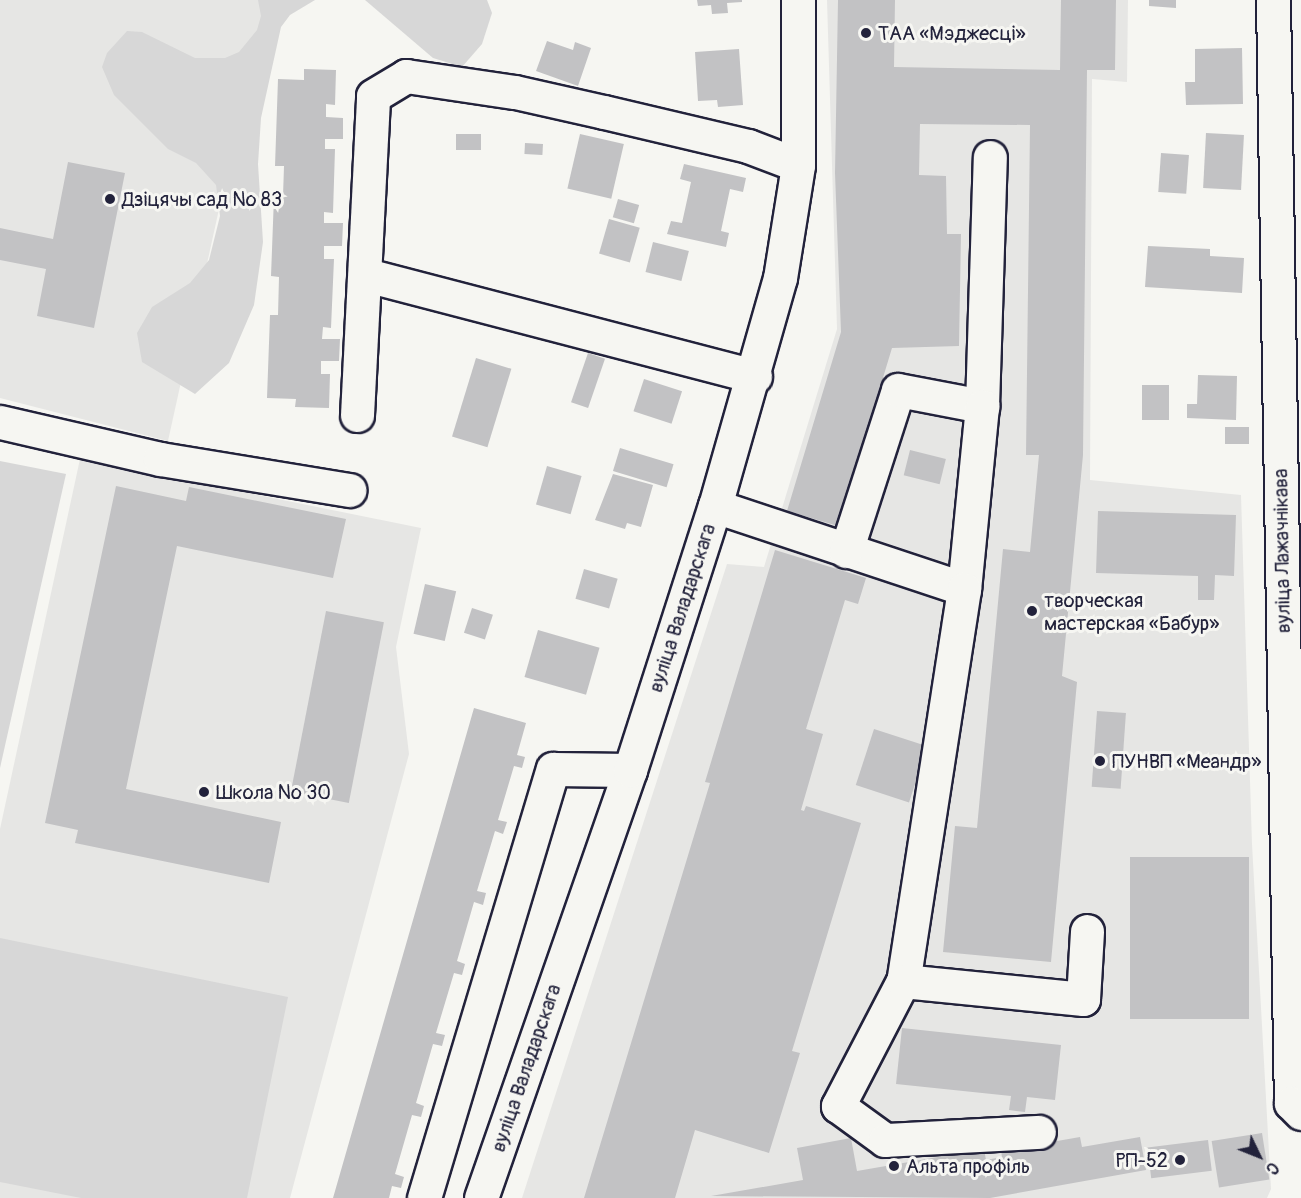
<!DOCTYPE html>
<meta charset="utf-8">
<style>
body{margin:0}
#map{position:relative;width:1301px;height:1198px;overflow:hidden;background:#f6f6f2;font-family:Pangolin,sans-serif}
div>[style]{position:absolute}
.built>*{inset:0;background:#e6e6e4}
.green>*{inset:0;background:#d7d7d7}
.building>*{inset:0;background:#c2c2c4;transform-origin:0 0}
.roads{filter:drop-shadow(2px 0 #22223b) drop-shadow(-2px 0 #22223b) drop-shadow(0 2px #22223b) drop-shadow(0 -2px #22223b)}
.minor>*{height:33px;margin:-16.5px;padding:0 16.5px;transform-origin:16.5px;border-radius:16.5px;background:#f6f6f2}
.dots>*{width:16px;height:16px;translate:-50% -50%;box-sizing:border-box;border:3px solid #f6f6f2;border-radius:50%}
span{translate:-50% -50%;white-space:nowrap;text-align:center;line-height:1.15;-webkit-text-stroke:6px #f6f6f2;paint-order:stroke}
.poi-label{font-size:20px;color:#22223b}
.left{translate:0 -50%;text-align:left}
.right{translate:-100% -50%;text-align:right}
.street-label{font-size:20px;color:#22223b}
.north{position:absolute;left:1229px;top:1126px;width:60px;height:60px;-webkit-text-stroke:4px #f6f6f2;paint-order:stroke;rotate:133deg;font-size:16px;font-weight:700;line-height:24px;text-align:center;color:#22223b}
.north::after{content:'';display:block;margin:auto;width:21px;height:27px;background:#22223b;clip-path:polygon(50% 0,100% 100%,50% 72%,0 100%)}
</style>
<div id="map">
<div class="built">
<i style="clip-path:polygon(0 0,265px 0,168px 441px,0 398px)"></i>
<i style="clip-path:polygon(827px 0,1128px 0,1127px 82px,1092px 79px,1090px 480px,1241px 495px,1252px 844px,1271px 1189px,1267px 1198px,522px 1198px,727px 564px,764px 567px,837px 329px)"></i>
<i style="clip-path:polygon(80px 459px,421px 528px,396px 647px,409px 754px,290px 1198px,0 1198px,0 829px)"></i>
</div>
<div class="green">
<i style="clip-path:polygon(258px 0,315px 0,290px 15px,281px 27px,261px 118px,258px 164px,263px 242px,254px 305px,229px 363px,195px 394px,142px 362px,137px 333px,152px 307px,190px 283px,209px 260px,220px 216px,216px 185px,196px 163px,168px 149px,114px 95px,102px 67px,107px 53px,127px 31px,142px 32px,195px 58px,225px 58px,239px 52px,257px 30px,261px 16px)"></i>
<i style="clip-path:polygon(365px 0,487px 0,492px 13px,482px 44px,462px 67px,433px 58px)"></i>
<i style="clip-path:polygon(0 461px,66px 474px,0 768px)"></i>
<i style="clip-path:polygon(0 938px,288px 997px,247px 1198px,81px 1198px,0 1182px)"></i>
</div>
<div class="building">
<i style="clip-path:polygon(697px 0,742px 0,742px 2px,727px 3px,728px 13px,712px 14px,711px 5px,698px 6px)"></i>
<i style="clip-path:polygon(838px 0,895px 0,894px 67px,1060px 70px,1061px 0,1116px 0,1115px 70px,1087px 70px,1083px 455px,1062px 676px,1077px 682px,1051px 962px,943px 952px,955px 826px,977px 828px,1003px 549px,1030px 552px,1039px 455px,1026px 455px,1030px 125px,920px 124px,919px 175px,946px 176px,947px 234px,961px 234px,959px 346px,892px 348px,838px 526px,787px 511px,841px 332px,835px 173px)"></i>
<i style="clip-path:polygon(1149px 0,1176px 0,1176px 8px,1149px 6px)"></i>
<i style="clip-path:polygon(547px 41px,573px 50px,575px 42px,591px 48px,578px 86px,536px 71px)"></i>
<i style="clip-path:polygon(1242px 48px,1243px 104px,1186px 105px,1185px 82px,1195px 82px,1195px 49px)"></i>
<i style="clip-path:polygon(739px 49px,743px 105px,718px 107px,717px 100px,698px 101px,695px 52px)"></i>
<i style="clip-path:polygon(304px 69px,336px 70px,335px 105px,326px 104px,326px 117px,343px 118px,343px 139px,325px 139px,325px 149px,335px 149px,333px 213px,324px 212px,324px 223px,343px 223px,342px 246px,324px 246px,324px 259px,334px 259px,331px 328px,323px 327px,322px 339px,340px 339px,339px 361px,321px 361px,321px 374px,330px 374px,329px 408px,295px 407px,296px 399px,267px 398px,270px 315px,278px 315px,279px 277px,271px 276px,274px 196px,283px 196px,284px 166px,275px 166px,278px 79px,304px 80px)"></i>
<i style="left:1206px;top:133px;width:38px;height:55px;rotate:3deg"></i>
<i style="left:456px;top:134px;width:25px;height:16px"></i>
<i style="left:580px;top:134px;width:45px;height:56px;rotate:13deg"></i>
<i style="left:525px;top:143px;width:18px;height:11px;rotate:3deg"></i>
<i style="left:1161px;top:153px;width:28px;height:39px;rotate:4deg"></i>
<i style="clip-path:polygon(68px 162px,125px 173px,94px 328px,37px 316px,46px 269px,0 260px,0 228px,53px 239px)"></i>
<i style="clip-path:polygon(684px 164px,746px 178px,743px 192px,730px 189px,721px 231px,729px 233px,726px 247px,667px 234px,671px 221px,682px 223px,691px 182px,680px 179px)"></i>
<i style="left:618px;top:199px;width:22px;height:19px;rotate:16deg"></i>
<i style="left:609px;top:219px;width:32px;height:36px;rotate:16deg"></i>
<i style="left:653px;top:242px;width:37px;height:31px;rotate:14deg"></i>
<i style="clip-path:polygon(1148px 246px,1210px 249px,1210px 256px,1244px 258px,1242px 293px,1145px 287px)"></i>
<i style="left:588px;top:353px;width:18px;height:52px;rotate:19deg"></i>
<i style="left:476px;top:358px;width:37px;height:82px;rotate:17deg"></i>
<i style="clip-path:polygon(1198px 375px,1237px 376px,1236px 420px,1187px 418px,1187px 404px,1197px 404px)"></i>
<i style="left:644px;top:379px;width:40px;height:34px;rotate:18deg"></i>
<i style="left:1142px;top:385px;width:27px;height:35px"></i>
<i style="left:1225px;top:427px;width:24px;height:17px"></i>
<i style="left:620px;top:448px;width:56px;height:24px;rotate:17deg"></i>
<i style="left:910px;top:450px;width:37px;height:26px;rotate:14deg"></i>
<i style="left:547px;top:466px;width:36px;height:40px;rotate:16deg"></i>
<i style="clip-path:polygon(613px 474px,653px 485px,641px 527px,627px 523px,625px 529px,595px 520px)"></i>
<i style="clip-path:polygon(116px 486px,186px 501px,189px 487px,346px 519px,333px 578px,177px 546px,126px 789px,281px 822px,269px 883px,75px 843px,78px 830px,45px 823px)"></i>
<i style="clip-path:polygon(1098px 511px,1236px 515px,1234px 576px,1215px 575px,1214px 600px,1198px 600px,1198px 576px,1096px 573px)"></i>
<i style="clip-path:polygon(775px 550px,866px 578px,858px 604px,845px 600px,806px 729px,823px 734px,801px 810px,804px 811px,806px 806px,861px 823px,792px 1051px,800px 1053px,769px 1153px,695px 1130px,675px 1198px,584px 1198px,710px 783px,705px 782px)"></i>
<i style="left:584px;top:569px;width:35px;height:31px;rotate:16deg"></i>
<i style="left:425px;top:584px;width:32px;height:51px;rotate:13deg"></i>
<i style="left:472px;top:608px;width:22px;height:26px;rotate:18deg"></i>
<i style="left:326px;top:611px;width:59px;height:184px;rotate:11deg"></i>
<i style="left:538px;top:630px;width:64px;height:49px;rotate:16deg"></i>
<i style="clip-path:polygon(474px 708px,526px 723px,517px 755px,525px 757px,522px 768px,514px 766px,498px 820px,507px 822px,503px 834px,495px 831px,477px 891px,486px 893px,483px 905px,474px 902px,457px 961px,465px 964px,462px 975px,454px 973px,436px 1033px,445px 1035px,442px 1046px,433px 1044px,416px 1103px,424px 1106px,421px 1117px,412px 1115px,395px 1174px,404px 1177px,401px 1188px,392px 1186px,389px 1198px,333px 1198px)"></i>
<i style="left:1097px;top:711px;width:29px;height:76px;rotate:4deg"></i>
<i style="left:874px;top:729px;width:56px;height:59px;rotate:18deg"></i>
<i style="left:1130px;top:857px;width:119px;height:162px"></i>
<i style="clip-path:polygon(902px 1028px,1061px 1045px,1055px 1100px,1027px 1097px,1025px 1112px,1009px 1110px,1011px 1096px,896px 1084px)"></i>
<i style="left:1262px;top:1133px;width:47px;height:51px;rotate:81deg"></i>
<i style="clip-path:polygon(1080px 1137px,1082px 1147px,1140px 1137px,1146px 1170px,990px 1198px,711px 1196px,803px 1180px,797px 1148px,851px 1138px,857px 1171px,984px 1149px,986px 1160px,1002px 1157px,1001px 1151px)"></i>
<i style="left:1208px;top:1140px;width:31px;height:61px;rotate:83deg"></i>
</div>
<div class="roads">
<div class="minor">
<i style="left:1273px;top:0;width:1103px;rotate:89.07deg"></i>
<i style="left:1291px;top:1103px;width:14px;rotate:45deg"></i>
<i style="left:366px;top:275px;width:402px;rotate:14.6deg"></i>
<i style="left:982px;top:406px;width:249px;rotate:-88.2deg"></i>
<i style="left:357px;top:415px;width:319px;rotate:-87.1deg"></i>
<i style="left:373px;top:96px;width:39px;rotate:-31deg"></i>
<i style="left:406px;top:76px;width:110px;rotate:8.4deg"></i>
<i style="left:515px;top:92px;width:91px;rotate:12.7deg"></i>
<i style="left:604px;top:112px;width:148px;rotate:13.3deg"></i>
<i style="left:748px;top:146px;width:53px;rotate:20.8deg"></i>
<i style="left:0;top:422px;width:164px;rotate:13deg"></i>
<i style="left:160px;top:459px;width:192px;rotate:9.3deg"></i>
<i style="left:715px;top:506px;width:262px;rotate:18.4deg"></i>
<i style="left:846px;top:551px;width:169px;rotate:-72.1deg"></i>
<i style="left:898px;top:390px;width:86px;rotate:10.8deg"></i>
<i style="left:982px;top:406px;width:184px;rotate:95.6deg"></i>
<i style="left:964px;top:589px;width:397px;rotate:98.8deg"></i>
<i style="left:903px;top:981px;width:141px;rotate:117.5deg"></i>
<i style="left:838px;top:1106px;width:58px;rotate:35.9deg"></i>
<i style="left:885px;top:1140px;width:154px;rotate:-3deg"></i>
<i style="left:903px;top:981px;width:181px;rotate:5.7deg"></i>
<i style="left:1083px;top:999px;width:68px;rotate:-86.6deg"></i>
<i style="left:424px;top:1198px;width:448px;rotate:-73.3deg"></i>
<i style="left:553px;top:769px;width:77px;rotate:0.7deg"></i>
<i style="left:481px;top:1198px;width:453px;rotate:-70.8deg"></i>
<i style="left:630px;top:770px;width:277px;rotate:-72.2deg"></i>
<i style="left:715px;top:506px;width:237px;rotate:-74.1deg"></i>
<i style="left:780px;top:278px;width:114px;rotate:-80.9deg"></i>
<i style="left:798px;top:165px;width:165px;rotate:-90deg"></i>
</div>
</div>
<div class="dots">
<i style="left:866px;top:33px;background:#22223b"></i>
<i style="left:110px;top:199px;background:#22223b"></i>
<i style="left:1032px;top:611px;background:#22223b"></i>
<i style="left:1100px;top:761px;background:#22223b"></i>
<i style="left:204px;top:792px;background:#22223b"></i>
<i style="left:1180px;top:1160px;background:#22223b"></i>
<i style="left:894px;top:1166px;background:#22223b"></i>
</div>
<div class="poi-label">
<span class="left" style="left:878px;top:33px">ТАА «Мэджесці»</span>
<span class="left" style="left:122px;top:199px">Дзіцячы сад № 83</span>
<span class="left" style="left:1044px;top:612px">творческая<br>мастерская «Бабур»</span>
<span class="left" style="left:1112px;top:761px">ПУНВП «Меандр»</span>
<span class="left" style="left:216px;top:792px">Школа № 30</span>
<span class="right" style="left:1168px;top:1160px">РП-52</span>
<span class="left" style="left:906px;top:1166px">Альта профіль</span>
</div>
<div class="street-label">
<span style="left:1282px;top:551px;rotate:-91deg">вуліца Лажачнікава</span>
<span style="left:682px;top:608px;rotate:-72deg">вуліца Валадарскага</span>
<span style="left:526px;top:1068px;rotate:-71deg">вуліца Валадарскага</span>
</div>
<div class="north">С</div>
</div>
